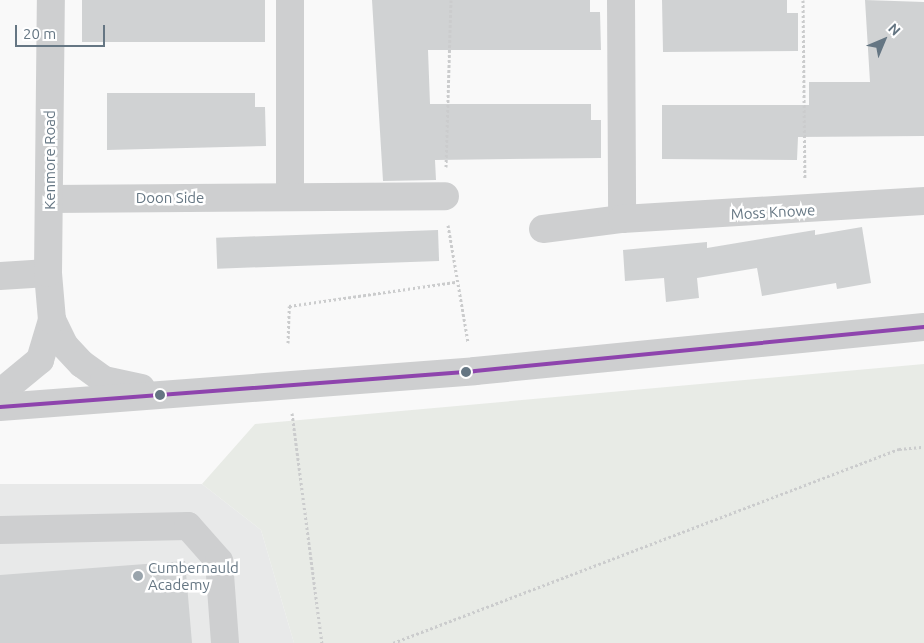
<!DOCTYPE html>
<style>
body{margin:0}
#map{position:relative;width:924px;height:643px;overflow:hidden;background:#f9f9f9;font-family:Ubuntu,sans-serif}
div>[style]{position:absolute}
.built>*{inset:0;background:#e8e9e9}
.green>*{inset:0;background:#e8ebe6}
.building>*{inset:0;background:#d0d2d3;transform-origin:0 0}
.path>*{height:3px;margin-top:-1.5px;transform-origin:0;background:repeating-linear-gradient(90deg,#cbcccd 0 2.5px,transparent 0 5px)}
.minor>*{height:28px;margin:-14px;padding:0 14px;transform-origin:14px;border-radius:14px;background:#cecfd0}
.bus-1>*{height:4px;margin:-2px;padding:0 2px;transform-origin:2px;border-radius:2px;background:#8e44ad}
.dots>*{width:14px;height:14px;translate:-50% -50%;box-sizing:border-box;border:2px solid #fff;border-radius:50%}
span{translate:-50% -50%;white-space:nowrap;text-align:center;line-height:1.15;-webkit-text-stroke:5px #fff;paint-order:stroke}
.street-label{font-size:15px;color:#657683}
.poi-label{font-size:15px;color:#657683}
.left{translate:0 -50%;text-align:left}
.north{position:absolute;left:859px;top:15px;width:50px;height:50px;-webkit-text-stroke:4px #fff;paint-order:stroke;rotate:45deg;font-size:14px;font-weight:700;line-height:20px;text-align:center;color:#657683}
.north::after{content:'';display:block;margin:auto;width:18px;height:22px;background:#657683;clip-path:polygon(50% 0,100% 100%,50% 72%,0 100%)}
.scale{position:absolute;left:15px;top:25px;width:90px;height:22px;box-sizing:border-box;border:2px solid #657683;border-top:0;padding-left:6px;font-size:15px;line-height:18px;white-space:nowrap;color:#657683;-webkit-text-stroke:4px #fff;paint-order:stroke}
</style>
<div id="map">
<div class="built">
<i style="clip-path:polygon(0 484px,202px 484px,261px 530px,294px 643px,0 643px)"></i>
</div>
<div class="green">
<i style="clip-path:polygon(924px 364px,924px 643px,294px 643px,261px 530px,202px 484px,255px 424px)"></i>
</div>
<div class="building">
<i style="left:82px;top:0;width:183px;height:42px"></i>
<i style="clip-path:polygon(372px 0,590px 0,590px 12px,600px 12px,601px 50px,428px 50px,430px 104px,591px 104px,591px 120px,601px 120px,601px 158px,435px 160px,436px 180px,383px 181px)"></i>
<i style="clip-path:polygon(662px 0,787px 0,787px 13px,798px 13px,798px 51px,663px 52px)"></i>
<i style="clip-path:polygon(865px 0,924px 2px,924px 136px,798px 137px,797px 160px,662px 159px,662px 105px,809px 105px,809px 82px,870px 82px)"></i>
<i style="clip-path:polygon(107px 93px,255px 93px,255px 107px,265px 107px,266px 146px,107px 150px)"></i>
<i style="clip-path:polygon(862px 227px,871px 283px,837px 289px,836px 283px,762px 296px,757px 268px,697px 278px,699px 298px,666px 302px,664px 278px,625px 281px,623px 250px,707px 242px,707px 248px,815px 230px,815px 235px)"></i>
<i style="left:438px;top:230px;width:31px;height:222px;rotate:88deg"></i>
<i style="clip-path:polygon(185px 561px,192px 643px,0 643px,0 575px)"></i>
</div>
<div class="path">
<i style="left:803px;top:0;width:179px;rotate:89.4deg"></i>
<i style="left:446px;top:167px;width:167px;rotate:-88.3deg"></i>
<i style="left:448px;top:225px;width:119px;rotate:80.3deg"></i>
<i style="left:288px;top:343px;width:37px;rotate:-88deg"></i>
<i style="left:289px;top:306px;width:168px;rotate:-8.2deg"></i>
<i style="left:292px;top:413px;width:232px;rotate:82.6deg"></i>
<i style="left:393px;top:643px;width:542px;rotate:-20.98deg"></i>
<i style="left:899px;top:449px;width:25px;rotate:-5deg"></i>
</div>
<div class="minor">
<i style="left:621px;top:0;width:219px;rotate:89.7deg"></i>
<i style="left:290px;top:197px;width:197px;rotate:-90deg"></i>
<i style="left:50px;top:199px;width:395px;rotate:-0.4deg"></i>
<i style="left:543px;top:229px;width:80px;rotate:-7.2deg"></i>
<i style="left:622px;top:219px;width:303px;rotate:-3.4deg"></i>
<i style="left:0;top:276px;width:48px;rotate:-3.6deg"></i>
<i style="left:52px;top:320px;width:28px;rotate:64deg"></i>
<i style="left:64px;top:345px;width:26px;rotate:47deg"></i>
<i style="left:82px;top:364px;width:27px;rotate:36deg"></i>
<i style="left:104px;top:380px;width:38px;rotate:12deg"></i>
<i style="left:0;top:393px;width:52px;rotate:-39.5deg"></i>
<i style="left:40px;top:360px;width:42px;rotate:-73.3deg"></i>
<i style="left:52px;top:320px;width:47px;rotate:-94.9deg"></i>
<i style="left:48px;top:273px;width:273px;rotate:-89.4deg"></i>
<i style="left:0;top:407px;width:476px;rotate:-4.3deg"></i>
<i style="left:475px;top:371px;width:451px;rotate:-5.6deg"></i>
<i style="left:0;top:530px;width:188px;rotate:-1.2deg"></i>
<i style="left:188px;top:526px;width:47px;rotate:48.5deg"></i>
<i style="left:219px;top:561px;width:82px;rotate:85.8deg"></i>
</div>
<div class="bus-1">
<i style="left:0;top:407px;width:476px;rotate:-4.3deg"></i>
<i style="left:475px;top:371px;width:451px;rotate:-5.6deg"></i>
</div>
<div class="dots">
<i style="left:466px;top:372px;background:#657683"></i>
<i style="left:160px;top:395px;background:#657683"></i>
<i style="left:138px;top:576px;background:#99a4ac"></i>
</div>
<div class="street-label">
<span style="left:50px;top:160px;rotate:-90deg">Kenmore Road</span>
<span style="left:170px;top:198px">Doon Side</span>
<span style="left:773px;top:212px;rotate:-3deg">Moss Knowe</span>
</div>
<div class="poi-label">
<span class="left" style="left:148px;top:576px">Cumbernauld<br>Academy</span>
</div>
<div class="north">N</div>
<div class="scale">20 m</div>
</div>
